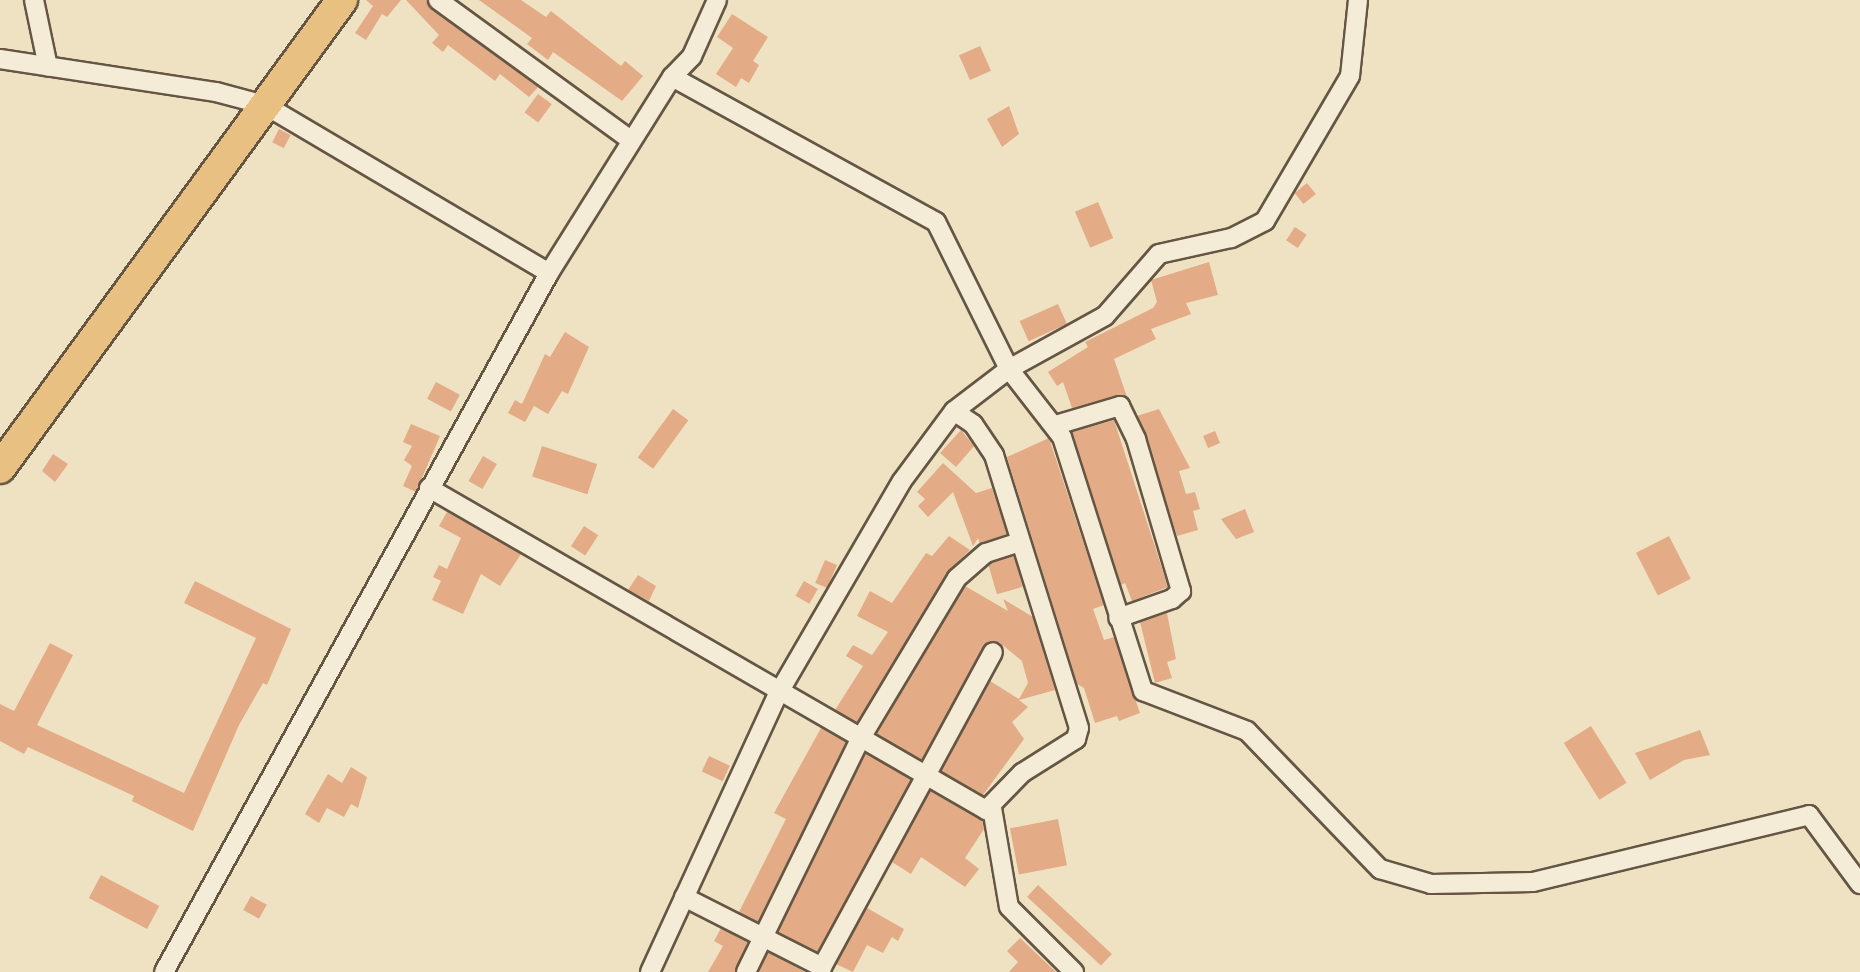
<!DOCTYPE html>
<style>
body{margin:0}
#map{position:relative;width:1860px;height:972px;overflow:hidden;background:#efe2c3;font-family:"IM FELL English",serif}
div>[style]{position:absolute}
.building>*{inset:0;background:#e3ab86;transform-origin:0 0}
.roads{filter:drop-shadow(2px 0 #655644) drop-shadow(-2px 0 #655644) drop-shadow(0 2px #655644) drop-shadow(0 -2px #655644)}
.minor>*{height:18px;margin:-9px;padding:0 9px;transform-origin:9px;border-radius:9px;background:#f5ecd8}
.trunk>*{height:30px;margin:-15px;padding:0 15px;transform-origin:15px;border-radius:15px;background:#e8c182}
span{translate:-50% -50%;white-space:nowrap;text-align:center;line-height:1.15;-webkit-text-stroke:4.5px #f5ecd8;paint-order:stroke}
</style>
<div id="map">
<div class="building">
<i style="clip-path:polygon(366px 0,401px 0,387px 17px,382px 14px,366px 40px,355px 33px,373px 6px)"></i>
<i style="clip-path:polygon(406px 0,427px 0,431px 9px,538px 87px,529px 97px,500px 74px,495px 81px,448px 45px,443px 52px,432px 43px,439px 35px)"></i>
<i style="clip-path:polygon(479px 0,521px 0,546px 17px,551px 11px,621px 66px,625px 61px,643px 76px,622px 101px,553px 52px,548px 60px,527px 44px,532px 38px)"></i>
<i style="clip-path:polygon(732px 14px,768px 37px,753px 61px,759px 65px,749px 83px,741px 78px,736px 87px,716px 74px,733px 48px,717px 37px)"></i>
<i style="left:980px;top:46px;width:27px;height:23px;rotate:66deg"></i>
<i style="left:538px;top:94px;width:17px;height:23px;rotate:36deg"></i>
<i style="clip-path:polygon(1009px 106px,1019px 134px,1002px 147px,987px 119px)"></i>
<i style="left:279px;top:129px;width:13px;height:15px;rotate:27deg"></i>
<i style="left:1307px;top:183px;width:14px;height:16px;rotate:51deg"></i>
<i style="left:1098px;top:202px;width:39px;height:25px;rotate:67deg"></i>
<i style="left:1295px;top:227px;width:14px;height:16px;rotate:34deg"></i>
<i style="clip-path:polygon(1209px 262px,1218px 295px,1186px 303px,1191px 314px,1151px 329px,1156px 339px,1114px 359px,1127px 397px,1117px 395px,1072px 408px,1063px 382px,1057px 386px,1048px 372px,1088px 347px,1085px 342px,1153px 308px,1157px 302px,1151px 280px)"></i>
<i style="left:1058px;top:304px;width:22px;height:42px;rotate:66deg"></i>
<i style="clip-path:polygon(565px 332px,589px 347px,568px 394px,562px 391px,548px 414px,534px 406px,525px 422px,508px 413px,515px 400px,522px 404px,545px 354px,550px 357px)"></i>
<i style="left:436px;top:382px;width:27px;height:19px;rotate:28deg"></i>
<i style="left:673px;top:409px;width:19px;height:60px;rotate:36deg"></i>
<i style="clip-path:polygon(1159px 409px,1190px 468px,1179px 471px,1186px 494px,1195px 492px,1200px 509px,1193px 511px,1198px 530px,1177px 536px,1137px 416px)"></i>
<i style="clip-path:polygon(1114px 420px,1168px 587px,1132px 601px,1125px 583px,1121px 585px,1072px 432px)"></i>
<i style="clip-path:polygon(411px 424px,440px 436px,416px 492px,403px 486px,412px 466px,404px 460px,412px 446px,403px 442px)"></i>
<i style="clip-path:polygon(961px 430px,974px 446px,956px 467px,940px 453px)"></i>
<i style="left:1215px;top:431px;width:13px;height:13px;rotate:67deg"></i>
<i style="clip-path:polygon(1049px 438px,1104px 605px,1093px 609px,1104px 640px,1114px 637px,1140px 713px,1119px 721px,1117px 716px,1095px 723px,1084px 688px,1077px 684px,1007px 457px)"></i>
<i style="left:542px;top:446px;width:58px;height:32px;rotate:18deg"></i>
<i style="clip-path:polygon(53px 454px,68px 464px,55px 482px,42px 471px)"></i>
<i style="left:483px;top:456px;width:16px;height:29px;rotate:30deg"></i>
<i style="clip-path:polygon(943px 463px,976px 493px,992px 488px,1007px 534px,980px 544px,978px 538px,973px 546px,953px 492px,928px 517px,918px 506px,925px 499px,917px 492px)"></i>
<i style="clip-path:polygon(1245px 509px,1254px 532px,1236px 539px,1221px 519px)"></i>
<i style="clip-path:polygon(447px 512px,521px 554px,500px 586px,481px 574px,463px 614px,432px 600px,441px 581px,433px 577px,439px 565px,447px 569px,461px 538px,439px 526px)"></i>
<i style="left:584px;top:526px;width:17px;height:24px;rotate:33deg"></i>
<i style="clip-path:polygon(949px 536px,970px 550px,947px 572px,857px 722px,835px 710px,863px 666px,846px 656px,853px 645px,872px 655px,888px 632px,857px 616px,870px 591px,892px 603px,926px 553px,932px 556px)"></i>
<i style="left:1669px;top:536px;width:48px;height:37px;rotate:63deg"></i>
<i style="left:1014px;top:556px;width:32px;height:27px;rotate:74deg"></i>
<i style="left:825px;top:560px;width:13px;height:25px;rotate:23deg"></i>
<i style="clip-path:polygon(638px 575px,656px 586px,649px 601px,628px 590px)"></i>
<i style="clip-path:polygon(195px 581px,291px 629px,267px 685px,263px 683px,239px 725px,193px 831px,132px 801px,134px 796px,28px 747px,24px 754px,0 741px,0 704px,14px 711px,50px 643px,73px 655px,37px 725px,184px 793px,256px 638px,184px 603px)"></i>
<i style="left:804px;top:581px;width:16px;height:17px;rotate:30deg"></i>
<i style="clip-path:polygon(965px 586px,1008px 611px,1003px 599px,1033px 617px,1055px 690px,1019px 700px,1028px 707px,1012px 722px,1024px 739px,983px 795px,941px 771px,990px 681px,1019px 699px,1028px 683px,1022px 661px,999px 642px,983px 647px,922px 760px,877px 734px)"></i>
<i style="clip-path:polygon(1167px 613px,1176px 659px,1167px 662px,1172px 678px,1155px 683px,1140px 622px)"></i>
<i style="left:1591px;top:726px;width:67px;height:32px;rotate:58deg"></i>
<i style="clip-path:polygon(821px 728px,846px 742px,758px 922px,739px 912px,786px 819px,774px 813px)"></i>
<i style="clip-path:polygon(1700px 730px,1710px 755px,1684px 760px,1650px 780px,1635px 753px)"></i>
<i style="clip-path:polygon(866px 753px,911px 780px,817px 952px,778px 932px)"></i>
<i style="left:709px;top:756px;width:23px;height:17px;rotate:25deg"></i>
<i style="clip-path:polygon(351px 767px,367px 777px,358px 808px,351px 804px,344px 817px,327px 808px,319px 823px,305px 814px,328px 774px,342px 783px)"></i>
<i style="clip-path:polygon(930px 791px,983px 821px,984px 829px,965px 858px,979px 869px,965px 887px,921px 857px,911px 874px,892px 862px)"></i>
<i style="left:1058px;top:819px;width:47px;height:49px;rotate:79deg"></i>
<i style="left:101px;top:875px;width:66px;height:26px;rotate:28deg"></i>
<i style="left:1038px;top:885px;width:101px;height:16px;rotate:43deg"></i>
<i style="left:251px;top:896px;width:18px;height:16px;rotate:29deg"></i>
<i style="clip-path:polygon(867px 908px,904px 929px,898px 941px,892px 937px,883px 953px,867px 945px,853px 972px,836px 964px)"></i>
<i style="clip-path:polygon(721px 928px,748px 942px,735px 972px,708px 972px,723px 946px,714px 941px)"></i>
<i style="clip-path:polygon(1020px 938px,1056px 972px,1009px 972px,1018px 962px,1007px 951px)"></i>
<i style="clip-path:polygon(768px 952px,787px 962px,805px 972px,759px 972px)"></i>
</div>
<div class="roads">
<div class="minor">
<i style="left:34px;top:0;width:68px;rotate:78.2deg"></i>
<i style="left:438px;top:0;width:238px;rotate:36deg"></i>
<i style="left:1358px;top:0;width:76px;rotate:96deg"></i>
<i style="left:1350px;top:76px;width:168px;rotate:120.4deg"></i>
<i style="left:1265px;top:221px;width:38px;rotate:153deg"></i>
<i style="left:1231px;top:238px;width:74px;rotate:167.5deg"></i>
<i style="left:1159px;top:254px;width:82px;rotate:131.1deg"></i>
<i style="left:1105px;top:316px;width:110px;rotate:151.1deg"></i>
<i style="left:1009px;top:369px;width:86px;rotate:52.1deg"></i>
<i style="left:1062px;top:437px;width:267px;rotate:72.3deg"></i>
<i style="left:1143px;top:691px;width:111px;rotate:21deg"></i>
<i style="left:1247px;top:731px;width:192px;rotate:46.1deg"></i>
<i style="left:1380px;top:869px;width:53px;rotate:16.4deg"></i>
<i style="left:1431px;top:884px;width:102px;rotate:-1.1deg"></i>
<i style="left:1533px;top:882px;width:284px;rotate:-13.6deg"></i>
<i style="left:1809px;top:815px;width:86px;rotate:53.5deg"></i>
<i style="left:0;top:59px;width:219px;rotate:8.7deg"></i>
<i style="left:216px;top:92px;width:51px;rotate:14.9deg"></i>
<i style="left:265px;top:105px;width:330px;rotate:30.6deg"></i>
<i style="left:1056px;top:425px;width:67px;rotate:-16.5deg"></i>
<i style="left:1120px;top:406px;width:37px;rotate:64deg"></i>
<i style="left:1136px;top:439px;width:159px;rotate:73.5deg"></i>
<i style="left:1181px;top:591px;width:12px;rotate:138deg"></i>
<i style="left:1172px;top:599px;width:57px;rotate:160.6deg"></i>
<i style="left:429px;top:488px;width:643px;rotate:30.03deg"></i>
<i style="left:986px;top:810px;width:52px;rotate:-45.8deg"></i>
<i style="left:1022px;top:773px;width:64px;rotate:-32.2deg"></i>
<i style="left:1076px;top:739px;width:11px;rotate:-75deg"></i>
<i style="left:1079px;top:728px;width:286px;rotate:-107.3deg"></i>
<i style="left:994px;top:455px;width:37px;rotate:-124deg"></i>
<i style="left:973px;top:424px;width:23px;rotate:-146deg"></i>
<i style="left:992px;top:808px;width:100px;rotate:80.3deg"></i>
<i style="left:1009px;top:907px;width:92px;rotate:45deg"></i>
<i style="left:684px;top:897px;width:155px;rotate:26.9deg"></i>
<i style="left:822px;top:967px;width:358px;rotate:-61.5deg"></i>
<i style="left:164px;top:972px;width:798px;rotate:-61.15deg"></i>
<i style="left:549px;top:273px;width:231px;rotate:-57.9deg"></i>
<i style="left:650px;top:972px;width:306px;rotate:-65.3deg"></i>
<i style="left:778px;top:694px;width:246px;rotate:-59.8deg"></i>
<i style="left:902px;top:481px;width:87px;rotate:-53.4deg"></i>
<i style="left:954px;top:411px;width:69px;rotate:-37.4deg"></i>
<i style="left:1009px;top:369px;width:164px;rotate:-116.4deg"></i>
<i style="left:936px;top:222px;width:301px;rotate:-151.2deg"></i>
<i style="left:672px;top:77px;width:29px;rotate:-46deg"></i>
<i style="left:692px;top:56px;width:61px;rotate:-65.9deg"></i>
<i style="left:746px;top:972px;width:257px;rotate:-63.9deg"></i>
<i style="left:859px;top:741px;width:190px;rotate:-59deg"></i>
<i style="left:957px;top:578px;width:38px;rotate:-41deg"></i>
<i style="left:986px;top:553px;width:36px;rotate:-18deg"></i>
</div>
<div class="trunk">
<i style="left:0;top:468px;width:580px;rotate:-53.84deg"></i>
</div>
</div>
</div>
